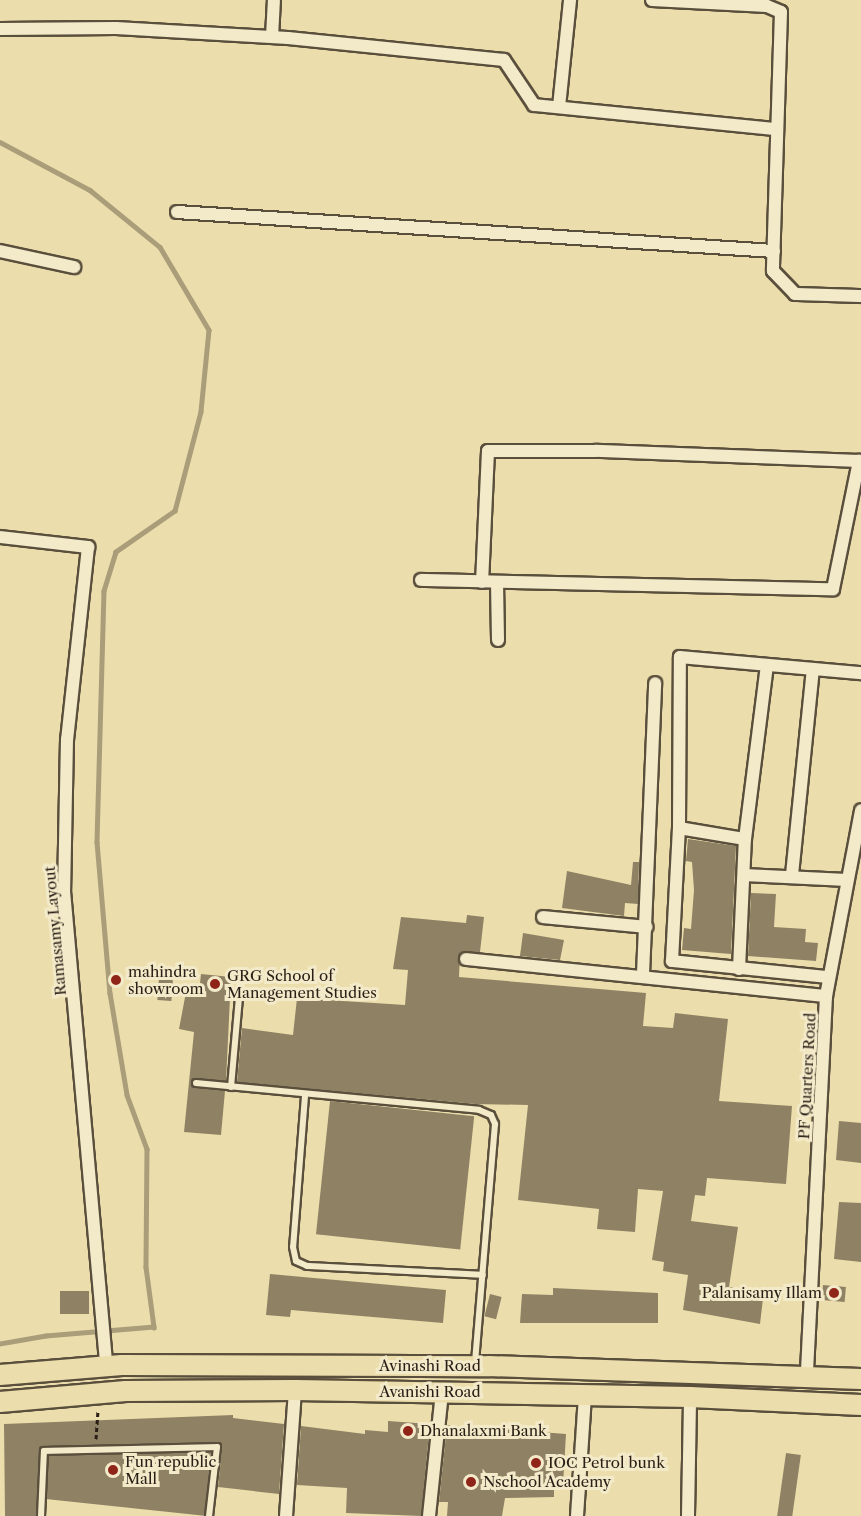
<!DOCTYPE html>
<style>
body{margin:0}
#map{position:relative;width:861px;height:1516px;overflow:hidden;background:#ecdeac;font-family:"Libre Caslon Text",serif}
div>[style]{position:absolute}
.stream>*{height:4.5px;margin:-2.25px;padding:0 2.25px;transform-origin:2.25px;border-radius:2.25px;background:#aa9d79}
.building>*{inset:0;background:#8f8264;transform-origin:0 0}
.path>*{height:3px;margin-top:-1.5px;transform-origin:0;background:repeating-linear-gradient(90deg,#2a1f17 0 4.5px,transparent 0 7.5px)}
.roads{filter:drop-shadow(2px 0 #5a4f3c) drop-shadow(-2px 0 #5a4f3c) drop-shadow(0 2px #5a4f3c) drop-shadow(0 -2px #5a4f3c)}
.lane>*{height:6px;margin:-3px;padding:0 3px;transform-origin:3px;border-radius:3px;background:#f3eac9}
.street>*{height:12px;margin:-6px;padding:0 6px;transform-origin:6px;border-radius:6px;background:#f3eac9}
.primary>*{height:20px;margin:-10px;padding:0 10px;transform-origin:10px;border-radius:10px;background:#ecdeac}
.dots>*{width:16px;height:16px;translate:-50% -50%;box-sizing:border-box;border:3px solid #f3eac9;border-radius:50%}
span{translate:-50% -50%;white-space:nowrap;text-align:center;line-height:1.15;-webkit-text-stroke:6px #f3eac9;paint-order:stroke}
.street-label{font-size:15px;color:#2a1f17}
.poi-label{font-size:15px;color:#2a1f17}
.left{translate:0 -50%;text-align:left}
.right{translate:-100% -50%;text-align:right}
</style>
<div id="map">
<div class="stream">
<i style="left:0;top:142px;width:102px;rotate:28.1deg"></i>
<i style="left:90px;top:190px;width:90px;rotate:39.2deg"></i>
<i style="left:160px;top:247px;width:96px;rotate:59.4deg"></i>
<i style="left:209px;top:330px;width:82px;rotate:95.6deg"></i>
<i style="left:201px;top:412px;width:102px;rotate:104.7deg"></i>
<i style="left:175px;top:511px;width:72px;rotate:145.2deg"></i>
<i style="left:116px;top:552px;width:41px;rotate:107.1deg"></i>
<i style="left:104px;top:591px;width:251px;rotate:91.6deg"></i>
<i style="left:97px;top:842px;width:152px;rotate:85.1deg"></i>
<i style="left:110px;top:993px;width:103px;rotate:80.5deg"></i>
<i style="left:127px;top:1095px;width:58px;rotate:69.7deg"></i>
<i style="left:147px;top:1149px;width:118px;rotate:90.5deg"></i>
<i style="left:146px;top:1267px;width:61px;rotate:82.4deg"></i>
<i style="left:154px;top:1327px;width:108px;rotate:175.2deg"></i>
<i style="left:46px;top:1336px;width:47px;rotate:170.1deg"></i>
</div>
<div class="building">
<i style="clip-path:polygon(688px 839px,736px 846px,731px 954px,682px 950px,684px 928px,691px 929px,694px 890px,692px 862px,686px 861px)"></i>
<i style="clip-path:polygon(633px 862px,639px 862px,638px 904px,625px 903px,624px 916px,562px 908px,567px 871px,631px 885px)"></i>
<i style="clip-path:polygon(751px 893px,776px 894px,774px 927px,806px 929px,805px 942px,818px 943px,816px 961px,748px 956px)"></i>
<i style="clip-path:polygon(467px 915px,484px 917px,480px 952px,460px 954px,459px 977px,646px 993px,643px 1026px,673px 1028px,675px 1013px,728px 1019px,719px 1101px,792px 1106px,786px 1184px,707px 1178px,705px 1196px,695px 1195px,691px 1221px,738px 1227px,729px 1287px,764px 1290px,760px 1324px,683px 1310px,688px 1275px,663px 1271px,664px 1262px,652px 1260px,663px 1191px,638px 1189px,635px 1232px,597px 1229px,599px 1209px,518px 1200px,528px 1105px,475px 1104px,237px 1082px,242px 1028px,293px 1035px,297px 998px,405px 1005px,408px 970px,393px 969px,401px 917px,466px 923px)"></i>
<i style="clip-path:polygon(523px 933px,564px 940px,560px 960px,520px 956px)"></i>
<i style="clip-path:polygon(201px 974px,231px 977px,226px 1081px,196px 1078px,191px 1083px,195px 1088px,225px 1091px,221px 1135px,184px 1132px,194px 1032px,179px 1029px,186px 992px,199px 993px)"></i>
<i style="left:159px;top:977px;width:14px;height:23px;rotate:4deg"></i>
<i style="left:330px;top:1101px;width:145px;height:134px;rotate:6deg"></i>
<i style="clip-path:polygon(839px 1121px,861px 1123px,861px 1163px,836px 1160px)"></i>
<i style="clip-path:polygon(839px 1202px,861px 1203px,861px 1262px,834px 1259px)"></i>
<i style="clip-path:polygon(270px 1274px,446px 1290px,443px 1323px,291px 1310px,290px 1317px,266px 1315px)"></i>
<i style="left:823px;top:1285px;width:23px;height:15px;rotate:5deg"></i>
<i style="clip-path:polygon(553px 1288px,658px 1293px,658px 1323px,520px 1323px,522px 1294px,553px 1295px)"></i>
<i style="left:60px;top:1291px;width:29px;height:23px"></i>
<i style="left:490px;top:1294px;width:12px;height:23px;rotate:14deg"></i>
<i style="clip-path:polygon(233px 1415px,233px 1418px,284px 1424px,279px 1494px,218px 1487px,222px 1448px,218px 1442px,44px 1446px,39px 1451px,36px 1516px,5px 1516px,4px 1424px)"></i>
<i style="clip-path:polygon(388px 1421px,430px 1424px,421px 1516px,346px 1513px,347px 1488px,297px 1485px,301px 1426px,365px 1434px,365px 1430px,388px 1432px)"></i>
<i style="clip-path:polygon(447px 1425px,566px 1434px,563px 1485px,554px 1485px,554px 1497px,505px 1498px,502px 1516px,447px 1516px,448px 1502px,439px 1502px)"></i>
<i style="left:211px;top:1452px;width:64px;height:162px;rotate:96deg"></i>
<i style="left:786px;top:1453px;width:15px;height:64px;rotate:8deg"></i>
</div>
<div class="path">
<i style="left:96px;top:1439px;width:29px;rotate:-86deg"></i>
</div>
<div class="roads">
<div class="lane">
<i style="left:196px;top:1083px;width:284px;rotate:5.4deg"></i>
<i style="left:479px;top:1110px;width:13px;rotate:23deg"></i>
<i style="left:491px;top:1115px;width:10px;rotate:66deg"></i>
<i style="left:495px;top:1124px;width:240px;rotate:94.8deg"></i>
<i style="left:231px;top:1087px;width:90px;rotate:-84.9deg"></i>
<i style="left:305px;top:1096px;width:151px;rotate:94.5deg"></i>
<i style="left:293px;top:1247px;width:14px;rotate:78deg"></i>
<i style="left:296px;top:1261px;width:12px;rotate:24deg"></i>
<i style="left:307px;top:1266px;width:176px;rotate:2.9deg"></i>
<i style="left:41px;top:1516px;width:65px;rotate:-87.4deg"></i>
<i style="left:44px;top:1451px;width:173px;rotate:-1.3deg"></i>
<i style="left:217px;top:1447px;width:69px;rotate:96.6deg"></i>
</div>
<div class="street">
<i style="left:652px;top:0;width:115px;rotate:3deg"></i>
<i style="left:767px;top:6px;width:15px;rotate:23deg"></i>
<i style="left:781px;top:12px;width:259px;rotate:91.8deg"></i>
<i style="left:773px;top:271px;width:32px;rotate:46deg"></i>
<i style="left:795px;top:294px;width:66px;rotate:1.7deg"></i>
<i style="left:0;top:29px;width:116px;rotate:-0.5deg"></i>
<i style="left:116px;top:28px;width:172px;rotate:3.3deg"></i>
<i style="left:288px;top:38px;width:217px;rotate:5.8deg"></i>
<i style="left:504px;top:60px;width:54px;rotate:56.3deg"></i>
<i style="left:534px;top:105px;width:243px;rotate:5.7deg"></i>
<i style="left:272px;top:37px;width:37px;rotate:-87deg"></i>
<i style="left:559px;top:107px;width:108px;rotate:-84.1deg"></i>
<i style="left:177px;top:212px;width:598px;rotate:3.74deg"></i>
<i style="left:0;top:251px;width:76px;rotate:12.2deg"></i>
<i style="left:0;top:537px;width:89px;rotate:6.5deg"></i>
<i style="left:88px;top:547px;width:193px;rotate:96.2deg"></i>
<i style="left:67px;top:739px;width:152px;rotate:91.1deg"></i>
<i style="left:64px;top:891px;width:477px;rotate:84.9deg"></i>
<i style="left:421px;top:580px;width:412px;rotate:1.3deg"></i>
<i style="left:833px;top:589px;width:131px;rotate:-78.5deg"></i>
<i style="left:859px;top:461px;width:264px;rotate:-177.8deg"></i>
<i style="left:595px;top:451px;width:107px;rotate:180deg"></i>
<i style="left:488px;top:451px;width:131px;rotate:92.6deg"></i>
<i style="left:497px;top:582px;width:58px;rotate:89deg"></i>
<i style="left:679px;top:828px;width:67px;rotate:9.5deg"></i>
<i style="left:744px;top:875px;width:103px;rotate:2.8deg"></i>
<i style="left:792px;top:875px;width:207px;rotate:-84.2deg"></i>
<i style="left:543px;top:917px;width:104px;rotate:5.5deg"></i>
<i style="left:466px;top:959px;width:362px;rotate:5.9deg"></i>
<i style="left:826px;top:996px;width:380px;rotate:92.9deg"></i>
<i style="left:739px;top:969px;width:130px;rotate:-87.4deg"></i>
<i style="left:745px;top:839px;width:175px;rotate:-82.8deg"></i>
<i style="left:643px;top:974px;width:291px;rotate:-87.6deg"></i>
<i style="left:827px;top:977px;width:156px;rotate:-174.1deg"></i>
<i style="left:672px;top:961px;width:133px;rotate:-87deg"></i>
<i style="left:679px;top:828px;width:171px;rotate:-89.7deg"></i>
<i style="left:680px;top:657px;width:182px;rotate:5.1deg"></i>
<i style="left:826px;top:996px;width:189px;rotate:-79.3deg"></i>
<i style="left:286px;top:1516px;width:126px;rotate:-85.9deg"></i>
<i style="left:429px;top:1516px;width:124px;rotate:-84deg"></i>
<i style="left:577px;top:1516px;width:121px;rotate:-86.2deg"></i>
<i style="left:688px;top:1516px;width:119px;rotate:-89deg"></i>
</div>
<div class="primary">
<i style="left:0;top:1375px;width:122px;rotate:-4.7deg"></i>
<i style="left:122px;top:1365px;width:367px;rotate:0.2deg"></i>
<i style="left:489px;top:1366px;width:372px;rotate:2deg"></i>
<i style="left:0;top:1402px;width:126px;rotate:-5deg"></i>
<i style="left:126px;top:1391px;width:169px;rotate:-0.3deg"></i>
<i style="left:295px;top:1390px;width:395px;rotate:1deg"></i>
<i style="left:690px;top:1397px;width:171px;rotate:2.7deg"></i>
</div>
</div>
<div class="dots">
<i style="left:116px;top:980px;background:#8f2418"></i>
<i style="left:215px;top:984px;background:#8f2418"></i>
<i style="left:834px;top:1293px;background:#8f2418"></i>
<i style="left:408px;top:1431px;background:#8f2418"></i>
<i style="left:536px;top:1463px;background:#8f2418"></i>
<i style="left:113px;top:1470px;background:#8f2418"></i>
<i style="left:471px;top:1482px;background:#8f2418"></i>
</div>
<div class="street-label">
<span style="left:55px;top:931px;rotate:-95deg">Ramasamy Layout</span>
<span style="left:807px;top:1076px;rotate:-87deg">PF Quarters Road</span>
<span style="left:430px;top:1366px">Avinashi Road</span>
<span style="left:430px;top:1392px">Avanishi Road</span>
</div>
<div class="poi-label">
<span class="left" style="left:128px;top:980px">mahindra<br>showroom</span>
<span class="left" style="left:227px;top:984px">GRG School of<br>Management Studies</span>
<span class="right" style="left:822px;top:1293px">Palanisamy Illam</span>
<span class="left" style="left:420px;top:1431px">Dhanalaxmi Bank</span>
<span class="left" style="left:125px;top:1470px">Fun republic<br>Mall</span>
<span class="left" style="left:548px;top:1463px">IOC Petrol bunk</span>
<span class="left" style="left:483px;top:1482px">Nschool Academy</span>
</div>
</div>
